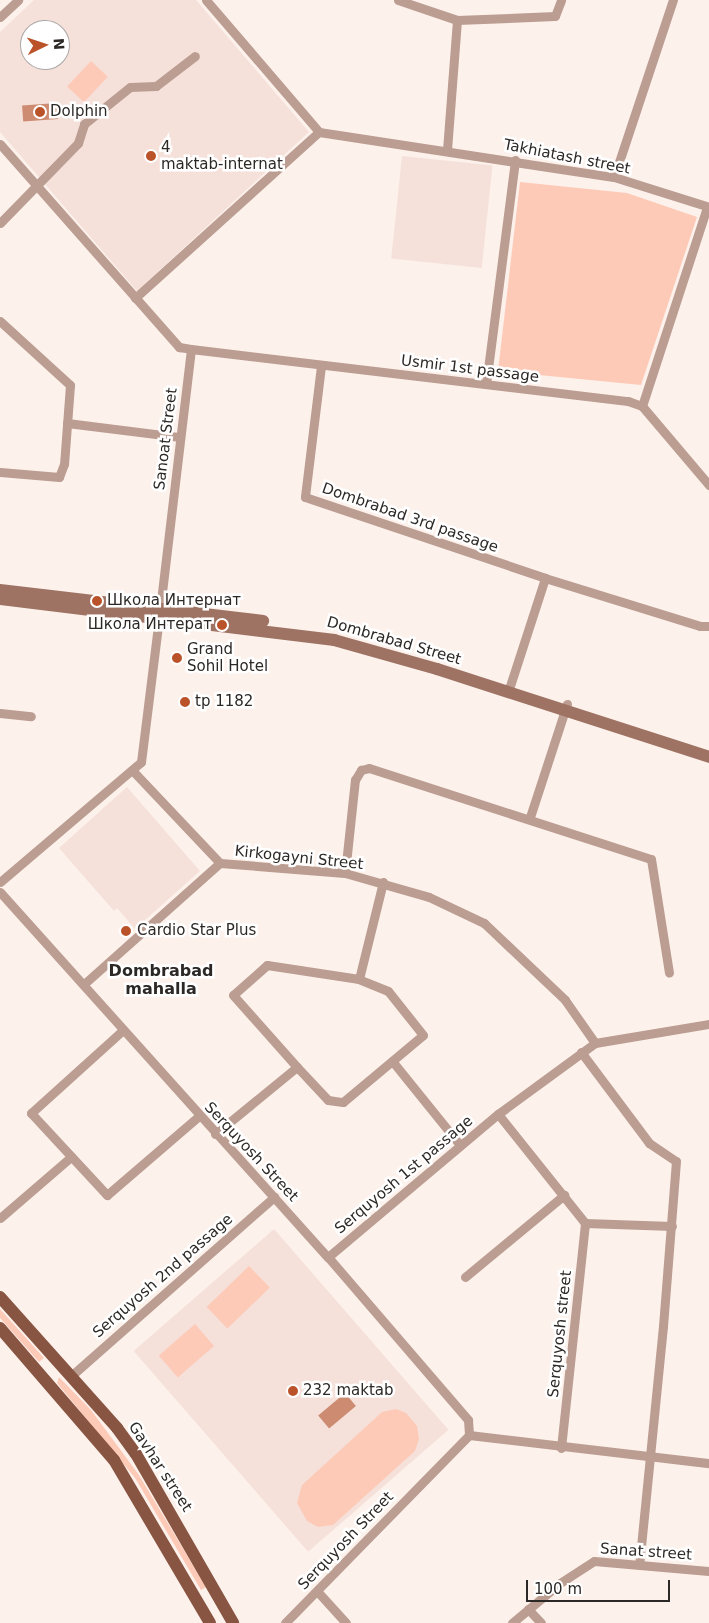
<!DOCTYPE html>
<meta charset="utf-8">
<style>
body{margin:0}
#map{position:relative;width:709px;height:1623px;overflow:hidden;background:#fdf1ec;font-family:"DejaVu Sans",sans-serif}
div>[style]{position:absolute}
.built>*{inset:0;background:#f5e1da;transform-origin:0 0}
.green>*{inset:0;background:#fecab8;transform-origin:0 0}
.water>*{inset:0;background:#cd8b72;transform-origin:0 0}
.minor>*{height:9px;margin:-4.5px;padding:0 4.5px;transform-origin:4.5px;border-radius:4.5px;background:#bb9d92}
.secondary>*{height:12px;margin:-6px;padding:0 6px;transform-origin:6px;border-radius:6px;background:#9e7363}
.primary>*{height:12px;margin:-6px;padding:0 6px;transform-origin:6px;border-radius:6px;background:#885542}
.dots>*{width:14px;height:14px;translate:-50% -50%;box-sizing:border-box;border:2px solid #fff;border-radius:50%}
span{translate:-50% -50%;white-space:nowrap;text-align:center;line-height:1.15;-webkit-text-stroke:5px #fff;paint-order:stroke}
.poi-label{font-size:15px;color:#2c2826}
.left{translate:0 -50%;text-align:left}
.right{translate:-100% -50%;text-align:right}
.street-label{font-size:15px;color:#2c2826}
.neighbourhood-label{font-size:16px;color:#2c2826;font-weight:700}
.north{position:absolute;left:20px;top:20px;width:50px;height:50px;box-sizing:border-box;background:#fff;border:1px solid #aba9a8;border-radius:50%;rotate:86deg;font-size:14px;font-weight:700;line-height:20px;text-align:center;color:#2c2826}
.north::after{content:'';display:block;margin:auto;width:18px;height:22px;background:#ba5329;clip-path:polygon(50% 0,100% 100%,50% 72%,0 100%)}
.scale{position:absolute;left:526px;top:1580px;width:144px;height:22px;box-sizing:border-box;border:2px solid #2c2826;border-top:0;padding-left:6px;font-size:15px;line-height:18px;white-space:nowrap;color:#2c2826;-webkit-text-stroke:4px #fff;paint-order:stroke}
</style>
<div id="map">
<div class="built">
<i style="clip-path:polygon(evenodd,34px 0,196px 0,309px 132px,137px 291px,0 132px,0 32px,34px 0,30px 30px,60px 30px,60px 60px,30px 60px,30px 30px)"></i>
<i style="left:402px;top:156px;width:91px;height:103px;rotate:6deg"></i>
<i style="clip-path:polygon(127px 787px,200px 871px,135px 929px,117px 908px,114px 911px,59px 848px)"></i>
<i style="left:274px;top:1229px;width:266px;height:186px;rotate:49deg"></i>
</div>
<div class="green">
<i style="left:91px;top:61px;width:23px;height:35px;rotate:43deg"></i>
<i style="clip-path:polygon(520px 182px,627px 193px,697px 217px,641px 385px,498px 371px)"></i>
<i style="left:249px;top:1266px;width:30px;height:59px;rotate:46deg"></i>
<i style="clip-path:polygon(0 1309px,44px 1358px,39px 1362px,0 1318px)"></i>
<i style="left:195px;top:1324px;width:29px;height:48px;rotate:49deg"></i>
<i style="clip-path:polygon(59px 1377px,91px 1410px,139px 1475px,206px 1587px,201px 1590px,135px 1478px,57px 1383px)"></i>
<i style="clip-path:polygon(396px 1409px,406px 1413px,417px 1426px,419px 1439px,415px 1451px,333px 1525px,318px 1527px,307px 1521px,297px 1503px,302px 1485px,382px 1412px)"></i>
</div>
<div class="water">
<i style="left:57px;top:103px;width:16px;height:35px;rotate:86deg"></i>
<i style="left:345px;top:1393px;width:17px;height:35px;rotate:50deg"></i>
</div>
<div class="minor">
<i style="left:206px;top:0;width:174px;rotate:49.4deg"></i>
<i style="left:319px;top:132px;width:298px;rotate:8.7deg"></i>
<i style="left:614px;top:177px;width:100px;rotate:17.5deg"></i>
<i style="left:398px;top:0;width:62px;rotate:18.7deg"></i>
<i style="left:457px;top:20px;width:98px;rotate:-2.3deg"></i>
<i style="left:555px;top:16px;width:17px;rotate:-69deg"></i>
<i style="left:0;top:17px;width:25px;rotate:-43deg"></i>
<i style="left:0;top:144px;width:271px;rotate:48.6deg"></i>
<i style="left:179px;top:347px;width:12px;rotate:9deg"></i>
<i style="left:191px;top:349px;width:261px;rotate:96.8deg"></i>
<i style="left:447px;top:150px;width:130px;rotate:-85.6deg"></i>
<i style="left:614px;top:177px;width:187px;rotate:-71.6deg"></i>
<i style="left:0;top:223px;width:112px;rotate:-45.7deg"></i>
<i style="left:78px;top:143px;width:20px;rotate:-72deg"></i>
<i style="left:84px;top:124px;width:59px;rotate:-38.8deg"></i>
<i style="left:130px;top:87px;width:26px;rotate:-2deg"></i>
<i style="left:156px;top:86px;width:49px;rotate:-37.6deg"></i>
<i style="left:135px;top:298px;width:248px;rotate:-42.1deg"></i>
<i style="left:0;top:321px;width:95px;rotate:42.4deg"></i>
<i style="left:70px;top:385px;width:79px;rotate:94.3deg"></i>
<i style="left:64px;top:464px;width:14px;rotate:111deg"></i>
<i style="left:59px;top:477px;width:59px;rotate:-175.2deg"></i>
<i style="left:191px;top:349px;width:440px;rotate:6.8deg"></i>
<i style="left:628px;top:401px;width:15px;rotate:20deg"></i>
<i style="left:642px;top:406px;width:104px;rotate:49.7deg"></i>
<i style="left:321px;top:366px;width:132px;rotate:97deg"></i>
<i style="left:305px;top:497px;width:253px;rotate:18.6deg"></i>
<i style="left:545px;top:578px;width:162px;rotate:17.2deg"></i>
<i style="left:700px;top:626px;width:9px"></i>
<i style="left:486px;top:384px;width:226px;rotate:-82.6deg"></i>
<i style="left:642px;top:406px;width:209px;rotate:-71.9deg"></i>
<i style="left:67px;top:423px;width:114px;rotate:7.1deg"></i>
<i style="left:508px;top:692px;width:120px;rotate:-72deg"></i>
<i style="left:0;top:713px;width:31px;rotate:6deg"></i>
<i style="left:132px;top:770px;width:128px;rotate:46.6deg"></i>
<i style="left:220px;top:863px;width:125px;rotate:4.6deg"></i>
<i style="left:345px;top:873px;width:87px;rotate:15.9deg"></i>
<i style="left:429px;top:897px;width:61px;rotate:25.3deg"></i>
<i style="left:484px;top:923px;width:112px;rotate:43.5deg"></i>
<i style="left:565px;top:1000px;width:52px;rotate:55.1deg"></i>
<i style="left:530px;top:817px;width:119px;rotate:-71.9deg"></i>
<i style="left:345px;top:873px;width:94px;rotate:-83.9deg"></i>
<i style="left:355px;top:780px;width:12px;rotate:-59deg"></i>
<i style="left:361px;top:770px;width:8px;rotate:-14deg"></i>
<i style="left:369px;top:768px;width:296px;rotate:17.9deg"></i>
<i style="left:651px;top:859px;width:115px;rotate:81deg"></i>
<i style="left:0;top:882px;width:185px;rotate:-40.4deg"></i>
<i style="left:141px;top:762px;width:145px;rotate:-82.9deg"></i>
<i style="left:0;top:892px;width:491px;rotate:48.1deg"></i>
<i style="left:328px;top:1257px;width:215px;rotate:49.3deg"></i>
<i style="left:468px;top:1420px;width:15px;rotate:86deg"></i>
<i style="left:469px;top:1435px;width:242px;rotate:6.7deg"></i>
<i style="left:359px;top:979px;width:100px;rotate:-76.1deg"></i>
<i style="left:84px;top:984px;width:182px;rotate:-41.7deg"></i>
<i style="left:123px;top:1030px;width:124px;rotate:137.9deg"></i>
<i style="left:31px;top:1113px;width:112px;rotate:47.2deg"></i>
<i style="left:107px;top:1195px;width:121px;rotate:-40.7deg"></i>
<i style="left:581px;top:1052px;width:114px;rotate:53.2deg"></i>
<i style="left:649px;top:1143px;width:32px;rotate:34deg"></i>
<i style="left:676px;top:1161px;width:166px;rotate:94.5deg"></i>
<i style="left:663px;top:1326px;width:240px;rotate:95.7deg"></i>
<i style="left:393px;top:1062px;width:107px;rotate:51.1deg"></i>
<i style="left:498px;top:1114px;width:139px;rotate:51.4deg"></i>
<i style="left:585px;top:1223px;width:87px;rotate:2deg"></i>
<i style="left:215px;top:1134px;width:106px;rotate:-39.3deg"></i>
<i style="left:297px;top:1067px;width:45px;rotate:46.8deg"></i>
<i style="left:328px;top:1100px;width:15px;rotate:8deg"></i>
<i style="left:343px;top:1102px;width:104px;rotate:-39.9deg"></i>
<i style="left:423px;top:1035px;width:56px;rotate:-128.5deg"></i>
<i style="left:388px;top:991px;width:31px;rotate:-158deg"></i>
<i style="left:359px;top:979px;width:93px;rotate:-171.3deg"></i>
<i style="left:267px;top:965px;width:45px;rotate:138.6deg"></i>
<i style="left:233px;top:995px;width:96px;rotate:48.4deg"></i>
<i style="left:0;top:1218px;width:94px;rotate:-40.7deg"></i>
<i style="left:328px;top:1257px;width:222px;rotate:-40.1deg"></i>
<i style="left:498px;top:1114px;width:120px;rotate:-36.2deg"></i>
<i style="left:595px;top:1043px;width:116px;rotate:-9.5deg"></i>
<i style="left:465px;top:1277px;width:129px;rotate:-39.6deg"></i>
<i style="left:71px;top:1376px;width:271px;rotate:-41.4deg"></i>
<i style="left:561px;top:1448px;width:226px;rotate:-83.9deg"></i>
<i style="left:317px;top:1591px;width:43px;rotate:47.8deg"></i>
<i style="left:528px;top:1609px;width:19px;rotate:47deg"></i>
<i style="left:285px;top:1623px;width:263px;rotate:-45.6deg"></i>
<i style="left:512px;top:1623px;width:62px;rotate:-39.8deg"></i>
<i style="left:560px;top:1583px;width:40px;rotate:-32.9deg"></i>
<i style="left:594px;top:1561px;width:115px;rotate:5deg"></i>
</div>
<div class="secondary">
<i style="left:0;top:590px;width:265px;rotate:6.7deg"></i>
<i style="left:0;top:599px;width:337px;rotate:7deg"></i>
<i style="left:334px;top:640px;width:107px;rotate:15.7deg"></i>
<i style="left:437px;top:669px;width:286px;rotate:17.9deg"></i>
</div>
<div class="primary">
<i style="left:0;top:1297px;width:176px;rotate:48.2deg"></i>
<i style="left:117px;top:1428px;width:32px;rotate:54deg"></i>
<i style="left:136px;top:1454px;width:195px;rotate:60.1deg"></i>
<i style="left:0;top:1328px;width:174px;rotate:49.2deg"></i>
<i style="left:114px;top:1460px;width:189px;rotate:59.5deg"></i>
</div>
<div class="dots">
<i style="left:40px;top:112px;background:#ba5329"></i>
<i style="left:151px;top:156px;background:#ba5329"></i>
<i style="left:97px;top:601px;background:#ba5329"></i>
<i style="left:222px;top:625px;background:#ba5329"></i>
<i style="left:177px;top:658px;background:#ba5329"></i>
<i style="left:185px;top:702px;background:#ba5329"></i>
<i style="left:126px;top:931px;background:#ba5329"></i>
<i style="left:293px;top:1391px;background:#ba5329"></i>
</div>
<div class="poi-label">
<span class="left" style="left:50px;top:112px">Dolphin</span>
<span class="left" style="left:161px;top:156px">4<br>maktab-internat</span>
<span class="left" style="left:107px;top:601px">Школа Интернат</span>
<span class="right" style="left:212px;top:625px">Школа Интерат</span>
<span class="left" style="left:187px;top:658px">Grand<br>Sohil Hotel</span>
<span class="left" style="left:195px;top:702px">tp 1182</span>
<span class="left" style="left:137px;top:931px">Cardio Star Plus</span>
<span class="left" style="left:303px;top:1391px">232 maktab</span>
</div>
<div class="street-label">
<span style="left:567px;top:157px;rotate:11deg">Takhiatash street</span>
<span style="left:470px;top:369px;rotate:7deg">Usmir 1st passage</span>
<span style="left:166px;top:439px;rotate:-83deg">Sanoat Street</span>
<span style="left:410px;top:518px;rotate:19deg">Dombrabad 3rd passage</span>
<span style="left:394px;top:641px;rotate:16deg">Dombrabad Street</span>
<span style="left:299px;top:858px;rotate:6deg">Kirkogayni Street</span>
<span style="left:251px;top:1152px;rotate:47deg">Serquyosh Street</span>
<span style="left:404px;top:1175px;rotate:-40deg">Serquyosh 1st passage</span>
<span style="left:163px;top:1276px;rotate:-41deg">Serquyosh 2nd passage</span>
<span style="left:560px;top:1334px;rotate:-84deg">Serquyosh street</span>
<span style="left:160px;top:1467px;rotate:57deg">Gavhar street</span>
<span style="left:346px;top:1541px;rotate:-46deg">Serquyosh Street</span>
<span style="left:646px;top:1552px;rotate:4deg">Sanat street</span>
</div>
<div class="neighbourhood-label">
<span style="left:161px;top:980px">Dombrabad<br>mahalla</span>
</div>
<div class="north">N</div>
<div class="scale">100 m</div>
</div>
